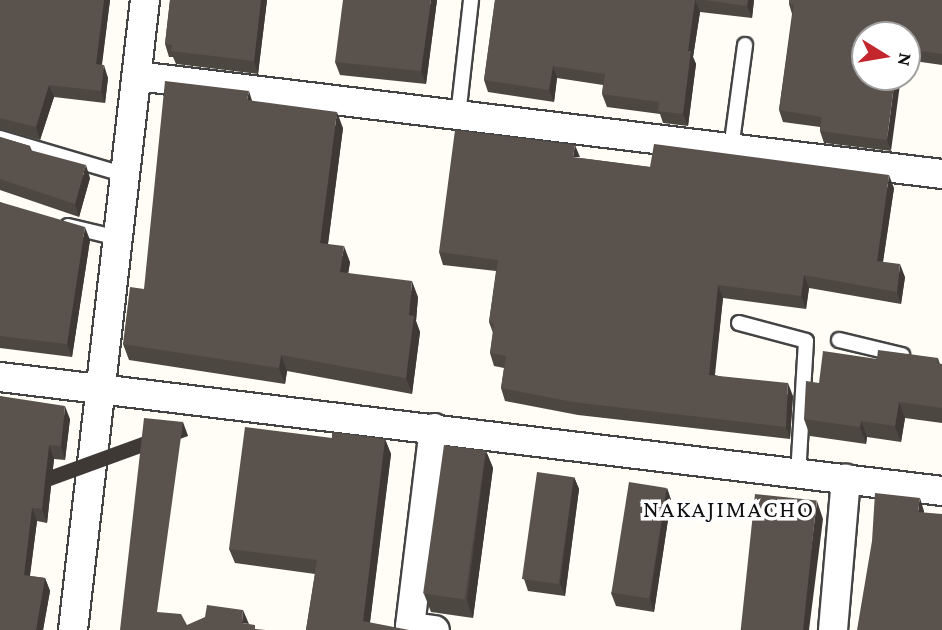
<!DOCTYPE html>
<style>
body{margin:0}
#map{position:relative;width:942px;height:630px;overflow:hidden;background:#fffdf5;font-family:"Crimson Pro",serif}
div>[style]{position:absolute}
.roads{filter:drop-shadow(2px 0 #444) drop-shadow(-2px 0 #444) drop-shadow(0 2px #444) drop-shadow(0 -2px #444)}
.service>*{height:14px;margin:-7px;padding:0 7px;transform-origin:7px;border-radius:7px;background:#fff}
.minor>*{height:28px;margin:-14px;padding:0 14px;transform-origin:14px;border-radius:14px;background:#fff}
.wall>*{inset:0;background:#4d4742}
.shaded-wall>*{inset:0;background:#3f3936;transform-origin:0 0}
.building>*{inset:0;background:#5a524d;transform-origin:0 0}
span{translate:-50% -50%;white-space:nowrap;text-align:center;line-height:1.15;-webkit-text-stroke:7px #fff;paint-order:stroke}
.quarter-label{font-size:24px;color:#111;letter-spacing:2px}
.north{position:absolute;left:851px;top:21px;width:70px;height:70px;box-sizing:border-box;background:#fff;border:2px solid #a0a0a0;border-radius:50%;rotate:101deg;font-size:19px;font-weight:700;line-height:28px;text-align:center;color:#111}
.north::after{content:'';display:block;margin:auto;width:24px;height:32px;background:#c4262e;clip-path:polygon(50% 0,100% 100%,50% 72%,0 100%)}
</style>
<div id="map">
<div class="roads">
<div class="service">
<i style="left:458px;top:116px;width:117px;rotate:-83.6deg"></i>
<i style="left:0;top:138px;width:131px;rotate:16.4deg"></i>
<i style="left:731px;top:149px;width:105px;rotate:-82.3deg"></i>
<i style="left:68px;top:226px;width:51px;rotate:13.5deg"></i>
<i style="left:739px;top:323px;width:69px;rotate:15deg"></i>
<i style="left:806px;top:341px;width:133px;rotate:93.4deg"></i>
<i style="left:839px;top:340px;width:65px;rotate:13.4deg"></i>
</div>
<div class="minor">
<i style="left:137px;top:76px;width:811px;rotate:6.94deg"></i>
<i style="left:0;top:377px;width:949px;rotate:6.9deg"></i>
<i style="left:434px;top:428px;width:200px;rotate:96.9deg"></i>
<i style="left:410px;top:627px;width:25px;rotate:7deg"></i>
<i style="left:73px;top:630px;width:634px;rotate:-83.48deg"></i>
<i style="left:833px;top:630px;width:152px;rotate:-85.1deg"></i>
</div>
</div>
<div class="wall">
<i style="clip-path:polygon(0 0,110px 0,102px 65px,108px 78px,105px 103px,54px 97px,40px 140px,0 129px)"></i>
<i style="clip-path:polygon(170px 0,267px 0,258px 74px,176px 64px,173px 57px,169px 57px,165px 44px)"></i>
<i style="clip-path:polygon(437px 0,426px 84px,340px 75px,335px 62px)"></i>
<i style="clip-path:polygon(495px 0,754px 0,752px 18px,700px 12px,693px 57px,696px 64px,688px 126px,663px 123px,660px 114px,607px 107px,602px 94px,603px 85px,557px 78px,554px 102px,488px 92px,484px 80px)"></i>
<i style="clip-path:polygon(942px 0,942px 65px,907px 60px,907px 35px,865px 35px,891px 151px,824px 143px,820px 131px,820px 127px,783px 122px,779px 110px,792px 14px,789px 4px)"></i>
<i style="clip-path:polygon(252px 101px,343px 128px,328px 244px,350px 262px,348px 273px,418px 297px,416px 321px,420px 332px,412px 394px,287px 371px,285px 384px,129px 360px,123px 344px,144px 289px)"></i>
<i style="clip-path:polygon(0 137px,30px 146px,32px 151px,90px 178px,79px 217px,0 190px)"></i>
<i style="clip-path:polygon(579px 158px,650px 167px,894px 188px,883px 262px,905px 277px,901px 304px,809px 288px,806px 309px,723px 298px,715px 375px,793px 396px,790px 439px,578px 415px,505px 401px,501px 388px,504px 368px,494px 366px,490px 353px,493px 333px,489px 322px,496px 271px,443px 265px,439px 252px)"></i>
<i style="clip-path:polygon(0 202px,90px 240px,72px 357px,0 348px)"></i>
<i style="clip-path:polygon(938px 358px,940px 364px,942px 364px,942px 423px,905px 418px,901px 442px,867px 437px,866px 444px,810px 436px,804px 419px,819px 383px,877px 359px)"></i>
<i style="clip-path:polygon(0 396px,70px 419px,65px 460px,54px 459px,47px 523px,37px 521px,30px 576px,45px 578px,50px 591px,43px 630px,0 630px)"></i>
<i style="clip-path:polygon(332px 438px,385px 439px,391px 454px,370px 622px,306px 630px,315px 574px,235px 563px,229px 549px)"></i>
<i style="clip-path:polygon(486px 451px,493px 468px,473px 618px,431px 612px,424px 594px)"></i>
<i style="clip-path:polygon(574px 477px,579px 489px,565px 596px,528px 591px,524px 579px)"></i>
<i style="clip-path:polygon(667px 488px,671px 500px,654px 612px,616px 606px,611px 593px)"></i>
</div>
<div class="shaded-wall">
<i style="clip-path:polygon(104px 0,110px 0,100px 77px,96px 64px)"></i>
<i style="clip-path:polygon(261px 0,267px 0,258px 74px,254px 61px)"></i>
<i style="clip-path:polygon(431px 0,437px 0,426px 84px,421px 71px)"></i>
<i style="clip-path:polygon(695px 0,700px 12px,693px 57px,696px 64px,688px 126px,683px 114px,688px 51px)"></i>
<i style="clip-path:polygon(748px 0,754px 0,752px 18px,747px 6px)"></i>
<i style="clip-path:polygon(104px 65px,108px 78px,105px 103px,101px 91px)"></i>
<i style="clip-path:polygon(553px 66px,557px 78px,554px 102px,549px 90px)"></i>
<i style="clip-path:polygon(895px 77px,901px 77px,891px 151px,887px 140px)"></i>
<i style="clip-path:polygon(49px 85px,54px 97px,40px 140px,36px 127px)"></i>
<i style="clip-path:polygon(249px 91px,254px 107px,247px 100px)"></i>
<i style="clip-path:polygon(337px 112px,343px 128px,326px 259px,320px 243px)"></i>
<i style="clip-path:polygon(575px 145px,580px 157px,573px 157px)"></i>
<i style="clip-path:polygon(86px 165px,90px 178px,79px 217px,75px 204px)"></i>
<i style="clip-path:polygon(889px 175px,894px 188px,881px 274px,877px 261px)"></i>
<i style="clip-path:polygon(85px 227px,90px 240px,72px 357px,67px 344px)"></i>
<i style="clip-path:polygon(344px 246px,350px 262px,346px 288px,340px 272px)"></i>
<i style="clip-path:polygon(900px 264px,905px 277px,901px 304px,897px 292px)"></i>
<i style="clip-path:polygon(804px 275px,809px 288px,806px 309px,801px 296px)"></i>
<i style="clip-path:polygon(412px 281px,418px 297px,416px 321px,420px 332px,412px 394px,406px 378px,409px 315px)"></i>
<i style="clip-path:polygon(718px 285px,723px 298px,713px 387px,709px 375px)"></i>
<i style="clip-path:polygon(281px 355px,287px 371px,285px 384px,279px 368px)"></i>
<i style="clip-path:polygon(788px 383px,793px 396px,790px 439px,786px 427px)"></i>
<i style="clip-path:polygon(899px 402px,905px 418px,901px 442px,895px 426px)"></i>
<i style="clip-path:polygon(65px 406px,70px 419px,65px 460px,61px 446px)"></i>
<i style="clip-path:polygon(861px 421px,867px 437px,866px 444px,860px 427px)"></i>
<i style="left:183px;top:422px;width:15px;height:192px;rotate:70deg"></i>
<i style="clip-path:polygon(385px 439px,391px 454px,369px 630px,363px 621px)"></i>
<i style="clip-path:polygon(49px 445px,54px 459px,47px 523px,42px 509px)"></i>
<i style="clip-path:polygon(486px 451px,493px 468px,473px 618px,467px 600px)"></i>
<i style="clip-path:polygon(574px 477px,579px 489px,565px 596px,560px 583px)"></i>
<i style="clip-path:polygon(667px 488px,671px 500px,654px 612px,650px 599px)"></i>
<i style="clip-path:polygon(920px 498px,924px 511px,923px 525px,918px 512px)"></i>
<i style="clip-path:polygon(817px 501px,823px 519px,809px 630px,801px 630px)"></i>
<i style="clip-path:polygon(32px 508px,37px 521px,28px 589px,24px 575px)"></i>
<i style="clip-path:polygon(45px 578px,50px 591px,43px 630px,36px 630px)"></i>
<i style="clip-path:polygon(243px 610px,249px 624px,242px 623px)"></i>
</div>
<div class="building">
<i style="clip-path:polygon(0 0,104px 0,96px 64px,104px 65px,101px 91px,49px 85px,36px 127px,0 118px)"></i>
<i style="clip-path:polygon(170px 0,261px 0,254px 61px,171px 51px,172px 45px,165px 44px)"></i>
<i style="clip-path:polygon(343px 0,431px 0,421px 71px,335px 62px)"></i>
<i style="clip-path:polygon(495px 0,695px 0,688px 51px,691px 51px,683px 114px,658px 111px,659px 102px,602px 94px,605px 74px,553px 66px,549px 90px,484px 80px)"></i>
<i style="clip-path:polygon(704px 0,748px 0,747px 6px)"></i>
<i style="clip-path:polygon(789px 0,942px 0,942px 54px,907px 49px,907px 35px,865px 35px,865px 77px,895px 77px,887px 140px,820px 131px,822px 117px,779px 110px,794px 5px,789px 4px)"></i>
<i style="clip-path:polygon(165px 81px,249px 91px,247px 100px,337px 112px,320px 243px,344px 246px,340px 272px,412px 281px,409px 315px,414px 316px,406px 378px,281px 355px,279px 368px,123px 344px,130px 287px,144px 289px)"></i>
<i style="clip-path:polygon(455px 130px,575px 145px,573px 157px,650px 167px,654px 144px,889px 175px,877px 261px,900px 264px,897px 292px,804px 275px,801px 296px,718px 285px,709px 375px,788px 383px,786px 427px,573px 402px,501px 388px,506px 356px,490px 353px,494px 323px,489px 322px,498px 260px,439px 252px)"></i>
<i style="clip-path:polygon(0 137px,30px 146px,30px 150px,86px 165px,75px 204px,0 179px)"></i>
<i style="clip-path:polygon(0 202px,85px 227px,67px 344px,0 336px)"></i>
<i style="clip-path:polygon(878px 350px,938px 358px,937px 363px,942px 364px,942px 408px,899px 402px,895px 426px,861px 421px,860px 427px,804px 419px,806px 381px,819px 383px,823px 351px,877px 359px)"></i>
<i style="clip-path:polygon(0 396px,65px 406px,61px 446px,49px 445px,42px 509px,32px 508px,24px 575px,45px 578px,36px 630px,0 630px)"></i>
<i style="clip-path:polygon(144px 418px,183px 422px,157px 612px,181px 614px,187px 625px,205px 617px,207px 605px,243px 610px,242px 623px,255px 625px,255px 629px,266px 630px,120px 630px)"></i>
<i style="clip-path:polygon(245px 427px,332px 438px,332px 432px,385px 439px,363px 621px,409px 630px,306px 630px,317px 560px,229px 549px)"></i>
<i style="left:444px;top:445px;width:42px;height:150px;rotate:8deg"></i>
<i style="left:537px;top:472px;width:37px;height:108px;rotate:8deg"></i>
<i style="left:629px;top:482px;width:38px;height:112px;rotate:9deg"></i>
<i style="clip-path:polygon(875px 493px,920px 498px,918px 512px,942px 514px,942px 630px,857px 630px,872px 541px)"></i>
<i style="left:755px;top:494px;width:62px;height:137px;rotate:6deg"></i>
</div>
<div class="quarter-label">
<span style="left:729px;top:509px">NAKAJIMACHO</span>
</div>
<div class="north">N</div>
</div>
